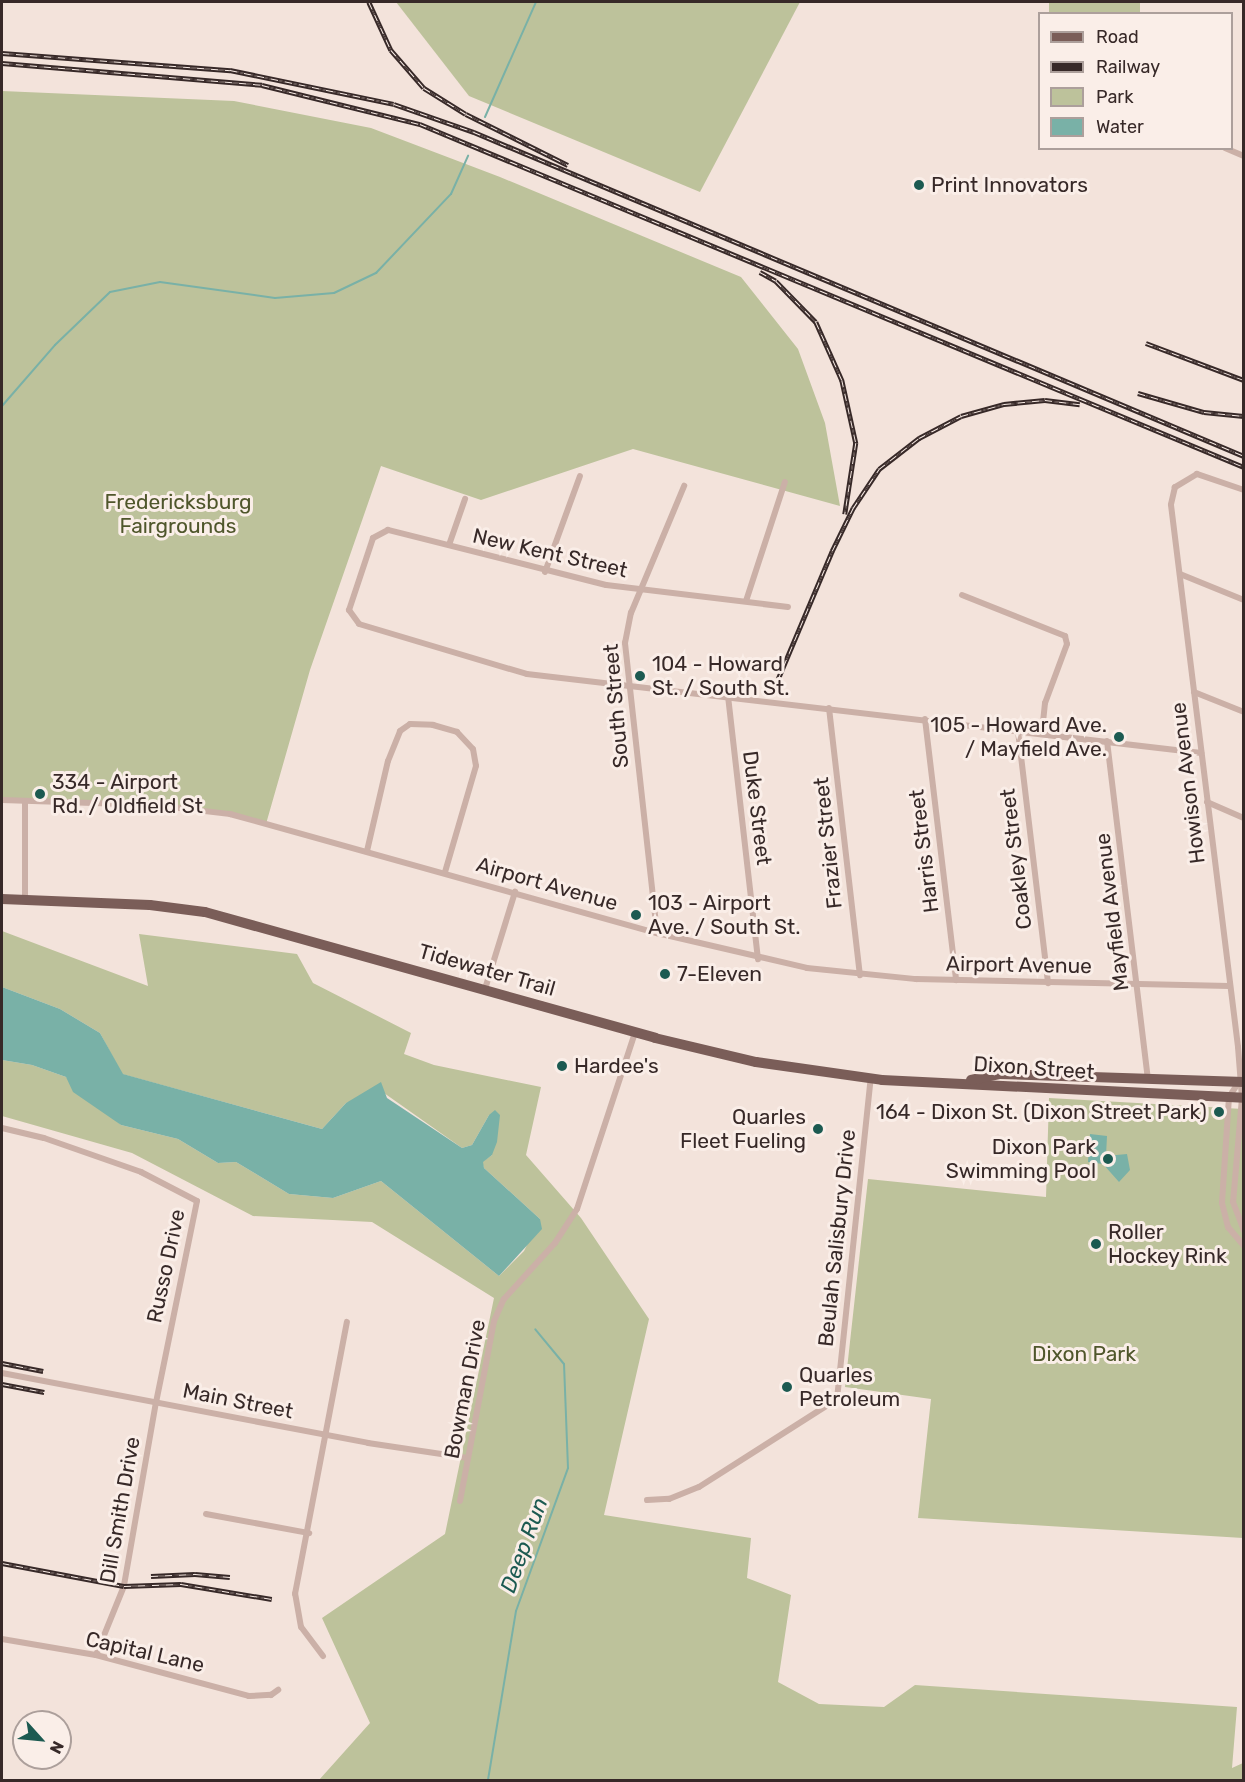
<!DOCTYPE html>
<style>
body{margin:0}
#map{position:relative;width:1245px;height:1782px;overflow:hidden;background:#f3e3db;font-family:Rubik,sans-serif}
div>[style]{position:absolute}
.green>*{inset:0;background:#bdc29b;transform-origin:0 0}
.water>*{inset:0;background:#79b1a7}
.stream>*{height:2px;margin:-1px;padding:0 1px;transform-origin:1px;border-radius:1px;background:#79b1a7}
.minor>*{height:6px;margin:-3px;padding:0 3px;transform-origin:3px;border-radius:3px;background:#cbb0a7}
.primary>*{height:10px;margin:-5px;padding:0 5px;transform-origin:5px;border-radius:5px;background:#7a5d58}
.rail>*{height:4.5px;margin-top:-2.25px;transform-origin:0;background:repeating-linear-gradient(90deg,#faeee8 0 7px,#372928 0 14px);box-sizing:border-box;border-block:2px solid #372928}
.dots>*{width:16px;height:16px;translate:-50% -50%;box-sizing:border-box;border:3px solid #faeee8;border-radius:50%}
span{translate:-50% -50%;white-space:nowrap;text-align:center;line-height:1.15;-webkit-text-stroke:6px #faeee8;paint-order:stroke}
.poi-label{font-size:21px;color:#372928}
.left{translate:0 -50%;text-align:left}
.right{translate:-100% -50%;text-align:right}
.park-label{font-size:21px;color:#4f562b}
.street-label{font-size:21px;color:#372928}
.water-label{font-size:22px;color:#1c5a51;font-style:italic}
.frame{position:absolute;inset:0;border:3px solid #372928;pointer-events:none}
.legend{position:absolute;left:1038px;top:12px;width:195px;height:138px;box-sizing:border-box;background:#faeee8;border:2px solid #ac9f9b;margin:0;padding:8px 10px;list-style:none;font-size:18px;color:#372928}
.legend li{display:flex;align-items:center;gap:12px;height:30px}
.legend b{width:30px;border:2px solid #ac9f9b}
.north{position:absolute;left:12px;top:1710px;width:60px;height:60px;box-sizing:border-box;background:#faeee8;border:2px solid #ac9f9b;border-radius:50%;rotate:117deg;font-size:16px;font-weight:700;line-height:24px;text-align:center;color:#372928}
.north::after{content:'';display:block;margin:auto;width:21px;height:27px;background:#1c5a51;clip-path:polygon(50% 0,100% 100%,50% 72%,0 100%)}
</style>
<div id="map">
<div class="green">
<i style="clip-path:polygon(396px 2px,800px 2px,700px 192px,469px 96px)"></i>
<i style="left:1049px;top:2px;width:91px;height:12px"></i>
<i style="clip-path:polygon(2px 91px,234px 101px,371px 128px,500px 177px,741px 277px,798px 349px,825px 423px,840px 506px,633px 449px,481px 500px,381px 466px,310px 670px,266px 824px,207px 810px,2px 800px)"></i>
<i style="clip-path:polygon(2px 931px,148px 986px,139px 934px,297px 954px,313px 983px,411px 1033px,404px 1054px,434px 1065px,541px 1087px,526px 1155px,581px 1218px,649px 1319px,604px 1515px,751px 1538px,747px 1578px,791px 1595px,778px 1682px,819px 1704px,884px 1707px,915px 1685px,1237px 1707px,1232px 1768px,1243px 1763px,1243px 1780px,319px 1780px,370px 1723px,322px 1618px,445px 1534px,494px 1298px,372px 1222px,253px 1216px,132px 1153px,2px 1116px,2px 1060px,32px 1065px,66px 1077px,121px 1125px,178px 1139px,218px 1163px,236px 1162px,289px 1194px,333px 1198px,381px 1181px,499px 1276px,524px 1251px,540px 1219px,484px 1168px,482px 1162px,492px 1155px,489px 1115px,472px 1145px,462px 1148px,384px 1093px,346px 1103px,322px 1129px,122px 1074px,100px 1033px,60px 1009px,2px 987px)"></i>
<i style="clip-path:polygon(1049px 1098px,1243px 1109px,1243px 1538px,918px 1518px,931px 1399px,845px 1387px,868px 1179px,1046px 1197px)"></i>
</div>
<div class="water">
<i style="clip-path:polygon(2px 987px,60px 1009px,100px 1033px,123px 1074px,322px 1129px,346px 1103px,381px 1082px,387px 1098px,462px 1148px,472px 1145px,489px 1115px,495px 1110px,500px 1115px,497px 1142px,492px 1155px,483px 1162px,484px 1168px,540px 1219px,542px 1229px,499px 1276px,381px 1181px,333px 1198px,289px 1194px,236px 1162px,218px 1163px,178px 1139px,121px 1125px,73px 1092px,66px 1077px,32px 1065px,2px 1060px)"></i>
<i style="clip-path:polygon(1090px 1134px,1107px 1136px,1106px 1156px,1127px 1154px,1130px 1170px,1119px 1182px,1103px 1164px,1088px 1162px)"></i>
</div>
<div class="stream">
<i style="left:485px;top:117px;width:126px;rotate:-66.1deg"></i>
<i style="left:2px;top:406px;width:81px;rotate:-49deg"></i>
<i style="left:55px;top:345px;width:76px;rotate:-43.9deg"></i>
<i style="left:110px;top:292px;width:51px;rotate:-11.3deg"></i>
<i style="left:160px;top:282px;width:116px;rotate:7.9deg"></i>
<i style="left:275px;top:298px;width:59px;rotate:-4.8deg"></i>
<i style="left:334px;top:293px;width:47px;rotate:-25.5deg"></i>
<i style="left:376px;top:273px;width:109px;rotate:-46.5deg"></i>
<i style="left:451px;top:194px;width:42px;rotate:-65.9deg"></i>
<i style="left:488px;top:1780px;width:171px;rotate:-80.6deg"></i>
<i style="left:516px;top:1611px;width:152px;rotate:-70deg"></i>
<i style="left:568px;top:1468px;width:104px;rotate:-92.2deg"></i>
<i style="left:564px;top:1364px;width:45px;rotate:-129.6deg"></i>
</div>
<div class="minor">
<i style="left:1225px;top:148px;width:21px;rotate:23deg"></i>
<i style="left:1244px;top:490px;width:50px;rotate:-161.2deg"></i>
<i style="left:1197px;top:474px;width:26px;rotate:149deg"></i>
<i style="left:1175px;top:487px;width:18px;rotate:103deg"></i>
<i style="left:1171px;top:505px;width:546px;rotate:82.95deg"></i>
<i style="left:1238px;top:1047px;width:51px;rotate:85.5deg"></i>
<i style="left:1242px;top:1098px;width:104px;rotate:94.9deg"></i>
<i style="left:1233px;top:1202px;width:31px;rotate:69deg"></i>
<i style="left:449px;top:545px;width:49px;rotate:-70.8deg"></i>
<i style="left:545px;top:572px;width:102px;rotate:-70deg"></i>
<i style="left:1180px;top:574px;width:69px;rotate:22.1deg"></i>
<i style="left:962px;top:595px;width:111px;rotate:21.7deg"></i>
<i style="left:1065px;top:636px;width:8px;rotate:76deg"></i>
<i style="left:1067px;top:644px;width:63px;rotate:110.4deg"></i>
<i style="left:1045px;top:703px;width:31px;rotate:96deg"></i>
<i style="left:746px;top:601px;width:125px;rotate:-71.9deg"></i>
<i style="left:788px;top:607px;width:183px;rotate:-173.1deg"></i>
<i style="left:606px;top:585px;width:225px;rotate:-165.8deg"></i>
<i style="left:388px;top:530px;width:17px;rotate:152deg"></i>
<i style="left:373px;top:538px;width:76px;rotate:108.4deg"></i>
<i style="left:349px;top:610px;width:17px;rotate:54deg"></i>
<i style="left:359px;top:624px;width:175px;rotate:16.6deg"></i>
<i style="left:527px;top:674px;width:679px;rotate:6.69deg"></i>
<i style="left:1194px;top:692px;width:54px;rotate:21.8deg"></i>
<i style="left:728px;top:696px;width:265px;rotate:83.5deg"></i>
<i style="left:829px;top:708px;width:269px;rotate:83.4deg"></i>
<i style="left:925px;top:719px;width:263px;rotate:83.2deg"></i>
<i style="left:1018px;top:731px;width:254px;rotate:83.2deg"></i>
<i style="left:1107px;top:741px;width:339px;rotate:83.1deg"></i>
<i style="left:2px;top:800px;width:152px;rotate:1.9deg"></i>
<i style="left:154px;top:805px;width:77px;rotate:6.8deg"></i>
<i style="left:230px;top:814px;width:443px;rotate:15.6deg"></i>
<i style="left:657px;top:933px;width:154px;rotate:13.1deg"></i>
<i style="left:807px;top:968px;width:110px;rotate:5.8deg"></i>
<i style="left:916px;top:979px;width:313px;rotate:1.3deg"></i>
<i style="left:1207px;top:802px;width:40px;rotate:23.4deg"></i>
<i style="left:367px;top:851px;width:92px;rotate:-76.9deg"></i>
<i style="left:388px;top:761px;width:32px;rotate:-68deg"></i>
<i style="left:400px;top:731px;width:12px;rotate:-35deg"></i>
<i style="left:410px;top:724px;width:23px;rotate:2deg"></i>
<i style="left:433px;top:725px;width:25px;rotate:16deg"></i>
<i style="left:457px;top:732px;width:23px;rotate:47deg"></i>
<i style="left:473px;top:749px;width:17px;rotate:80deg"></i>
<i style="left:476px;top:766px;width:110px;rotate:106.3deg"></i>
<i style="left:25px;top:899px;width:98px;rotate:-90deg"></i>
<i style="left:657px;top:933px;width:292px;rotate:-96.3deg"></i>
<i style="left:625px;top:643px;width:31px;rotate:-79deg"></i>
<i style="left:631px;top:613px;width:138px;rotate:-67.3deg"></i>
<i style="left:485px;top:989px;width:102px;rotate:-72.8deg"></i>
<i style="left:1239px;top:1082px;width:18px;rotate:124deg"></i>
<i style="left:1229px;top:1097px;width:106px;rotate:93.8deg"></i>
<i style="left:1222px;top:1203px;width:25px;rotate:76deg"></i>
<i style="left:1228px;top:1227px;width:25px;rotate:50deg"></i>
<i style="left:2px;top:1128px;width:43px;rotate:13.4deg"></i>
<i style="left:44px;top:1138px;width:103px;rotate:19.3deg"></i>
<i style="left:141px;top:1172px;width:63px;rotate:27.4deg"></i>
<i style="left:197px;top:1201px;width:205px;rotate:101.5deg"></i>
<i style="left:156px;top:1402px;width:187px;rotate:99.9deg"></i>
<i style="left:124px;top:1586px;width:74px;rotate:112.1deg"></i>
<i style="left:2px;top:1373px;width:373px;rotate:10.8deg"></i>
<i style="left:368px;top:1443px;width:101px;rotate:8.5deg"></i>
<i style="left:647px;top:1500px;width:22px;rotate:-3deg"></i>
<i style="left:669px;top:1499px;width:32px;rotate:-22deg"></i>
<i style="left:699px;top:1487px;width:164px;rotate:-32.5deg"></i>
<i style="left:837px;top:1399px;width:323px;rotate:-84deg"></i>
<i style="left:460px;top:1501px;width:183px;rotate:-79.3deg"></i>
<i style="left:494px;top:1321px;width:24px;rotate:-66deg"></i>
<i style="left:504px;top:1299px;width:76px;rotate:-47.7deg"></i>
<i style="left:555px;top:1243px;width:40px;rotate:-57.1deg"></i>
<i style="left:577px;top:1209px;width:185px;rotate:-71.8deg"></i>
<i style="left:206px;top:1514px;width:105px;rotate:10.5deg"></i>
<i style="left:2px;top:1639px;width:95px;rotate:9.7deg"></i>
<i style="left:96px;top:1655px;width:158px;rotate:15deg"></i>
<i style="left:249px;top:1696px;width:22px;rotate:-3deg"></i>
<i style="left:271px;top:1695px;width:9px;rotate:-36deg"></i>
<i style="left:323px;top:1656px;width:36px;rotate:-127deg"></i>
<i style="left:301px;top:1627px;width:34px;rotate:-100deg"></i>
<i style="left:295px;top:1594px;width:277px;rotate:-79.2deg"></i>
</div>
<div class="primary">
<i style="left:2px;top:899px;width:148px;rotate:2.3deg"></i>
<i style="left:150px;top:905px;width:55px;rotate:7.3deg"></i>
<i style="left:205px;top:912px;width:467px;rotate:15.6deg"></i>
<i style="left:655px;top:1038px;width:104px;rotate:13.4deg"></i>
<i style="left:756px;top:1062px;width:127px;rotate:8.1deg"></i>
<i style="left:882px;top:1080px;width:362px;rotate:2.8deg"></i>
<i style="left:971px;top:1080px;width:30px;rotate:-12deg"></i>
<i style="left:1000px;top:1074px;width:244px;rotate:1.9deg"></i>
</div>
<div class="rail">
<i style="left:369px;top:2px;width:53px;rotate:65.4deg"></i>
<i style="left:391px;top:50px;width:50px;rotate:49deg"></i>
<i style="left:424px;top:88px;width:49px;rotate:31.8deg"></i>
<i style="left:466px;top:114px;width:114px;rotate:26.6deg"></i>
<i style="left:2px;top:53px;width:229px;rotate:4.3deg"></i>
<i style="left:230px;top:70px;width:167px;rotate:11.7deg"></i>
<i style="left:394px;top:104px;width:85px;rotate:19.3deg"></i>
<i style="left:474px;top:132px;width:835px;rotate:22.82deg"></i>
<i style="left:2px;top:63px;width:261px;rotate:4.8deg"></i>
<i style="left:262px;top:85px;width:163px;rotate:13.9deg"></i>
<i style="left:420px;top:124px;width:893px;rotate:22.6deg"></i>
<i style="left:760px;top:272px;width:18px;rotate:29deg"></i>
<i style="left:776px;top:281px;width:57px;rotate:45.7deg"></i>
<i style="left:816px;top:322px;width:64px;rotate:65.9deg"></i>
<i style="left:842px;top:380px;width:65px;rotate:77.5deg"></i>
<i style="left:856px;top:443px;width:72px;rotate:98.8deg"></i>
<i style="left:1146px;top:343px;width:105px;rotate:20.7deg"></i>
<i style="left:1138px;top:393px;width:69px;rotate:16.1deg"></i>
<i style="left:1204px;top:412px;width:40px;rotate:5.7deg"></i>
<i style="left:778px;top:679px;width:139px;rotate:-67.1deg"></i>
<i style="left:832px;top:551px;width:48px;rotate:-64deg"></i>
<i style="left:853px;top:508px;width:47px;rotate:-56.3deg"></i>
<i style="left:879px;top:469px;width:51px;rotate:-37.8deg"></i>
<i style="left:919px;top:438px;width:47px;rotate:-27.6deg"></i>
<i style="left:961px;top:416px;width:45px;rotate:-15.6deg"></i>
<i style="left:1004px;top:404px;width:41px;rotate:-5.6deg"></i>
<i style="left:1045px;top:400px;width:35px;rotate:7deg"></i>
<i style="left:2px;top:1363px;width:42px;rotate:11deg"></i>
<i style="left:2px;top:1384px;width:43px;rotate:10.8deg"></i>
<i style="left:2px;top:1563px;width:124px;rotate:10.7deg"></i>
<i style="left:124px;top:1586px;width:57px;rotate:-2deg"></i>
<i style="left:181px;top:1584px;width:92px;rotate:9.4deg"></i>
<i style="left:151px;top:1576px;width:44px;rotate:-2.6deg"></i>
<i style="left:195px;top:1574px;width:35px;rotate:5deg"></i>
</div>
<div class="dots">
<i style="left:919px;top:185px;background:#1c5a51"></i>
<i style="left:640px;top:676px;background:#1c5a51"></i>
<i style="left:1119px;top:737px;background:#1c5a51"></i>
<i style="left:40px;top:794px;background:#1c5a51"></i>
<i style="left:636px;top:915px;background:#1c5a51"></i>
<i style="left:665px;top:974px;background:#1c5a51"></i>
<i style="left:562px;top:1066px;background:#1c5a51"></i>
<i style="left:1219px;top:1112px;background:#1c5a51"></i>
<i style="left:818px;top:1129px;background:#1c5a51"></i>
<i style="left:1108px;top:1159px;background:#1c5a51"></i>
<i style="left:1096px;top:1244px;background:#1c5a51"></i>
<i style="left:787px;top:1387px;background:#1c5a51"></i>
</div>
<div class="poi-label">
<span class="left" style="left:931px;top:185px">Print Innovators</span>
<span class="left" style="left:652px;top:676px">104 - Howard<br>St. / South St.</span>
<span class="right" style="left:1107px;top:737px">105 - Howard Ave.<br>/ Mayfield Ave.</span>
<span class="left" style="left:52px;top:794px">334 - Airport<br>Rd. / Oldfield St</span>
<span class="left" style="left:648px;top:915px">103 - Airport<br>Ave. / South St.</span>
<span class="left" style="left:677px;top:974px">7-Eleven</span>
<span class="left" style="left:574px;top:1066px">Hardee's</span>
<span class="right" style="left:1207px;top:1112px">164 - Dixon St. (Dixon Street Park)</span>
<span class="right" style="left:806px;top:1129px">Quarles<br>Fleet Fueling</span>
<span class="right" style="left:1096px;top:1159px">Dixon Park<br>Swimming Pool</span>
<span class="left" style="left:1108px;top:1244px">Roller<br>Hockey Rink</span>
<span class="left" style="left:799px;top:1387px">Quarles<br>Petroleum</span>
</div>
<div class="park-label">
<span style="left:178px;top:514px">Fredericksburg<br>Fairgrounds</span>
<span style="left:1084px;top:1354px">Dixon Park</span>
</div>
<div class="street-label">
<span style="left:550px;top:553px;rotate:13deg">New Kent Street</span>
<span style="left:616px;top:706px;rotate:-95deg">South Street</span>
<span style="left:1188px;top:783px;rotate:-97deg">Howison Avenue</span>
<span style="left:757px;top:808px;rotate:83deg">Duke Street</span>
<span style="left:828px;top:843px;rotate:-96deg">Frazier Street</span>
<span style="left:924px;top:851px;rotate:-97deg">Harris Street</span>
<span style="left:1016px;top:859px;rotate:-97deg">Coakley Street</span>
<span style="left:547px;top:884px;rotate:16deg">Airport Avenue</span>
<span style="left:1112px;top:912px;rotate:-97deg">Mayfield Avenue</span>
<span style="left:1019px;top:965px;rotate:1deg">Airport Avenue</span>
<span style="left:487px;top:970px;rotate:16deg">Tidewater Trail</span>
<span style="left:1034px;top:1068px;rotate:4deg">Dixon Street</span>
<span style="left:837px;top:1238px;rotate:-84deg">Beulah Salisbury Drive</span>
<span style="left:166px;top:1266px;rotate:-78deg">Russo Drive</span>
<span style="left:465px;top:1389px;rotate:-79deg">Bowman Drive</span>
<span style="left:238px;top:1401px;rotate:11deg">Main Street</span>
<span style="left:120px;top:1510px;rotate:-80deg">Dill Smith Drive</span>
<span style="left:145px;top:1652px;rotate:13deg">Capital Lane</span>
</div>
<div class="water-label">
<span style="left:524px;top:1545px;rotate:-70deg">Deep Run</span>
</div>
<div class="frame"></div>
<ul class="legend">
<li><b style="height:8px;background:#7a5d58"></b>Road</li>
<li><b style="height:8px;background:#372928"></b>Railway</li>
<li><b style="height:16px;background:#bdc29b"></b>Park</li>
<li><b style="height:16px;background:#79b1a7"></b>Water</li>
</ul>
<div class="north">N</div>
</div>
